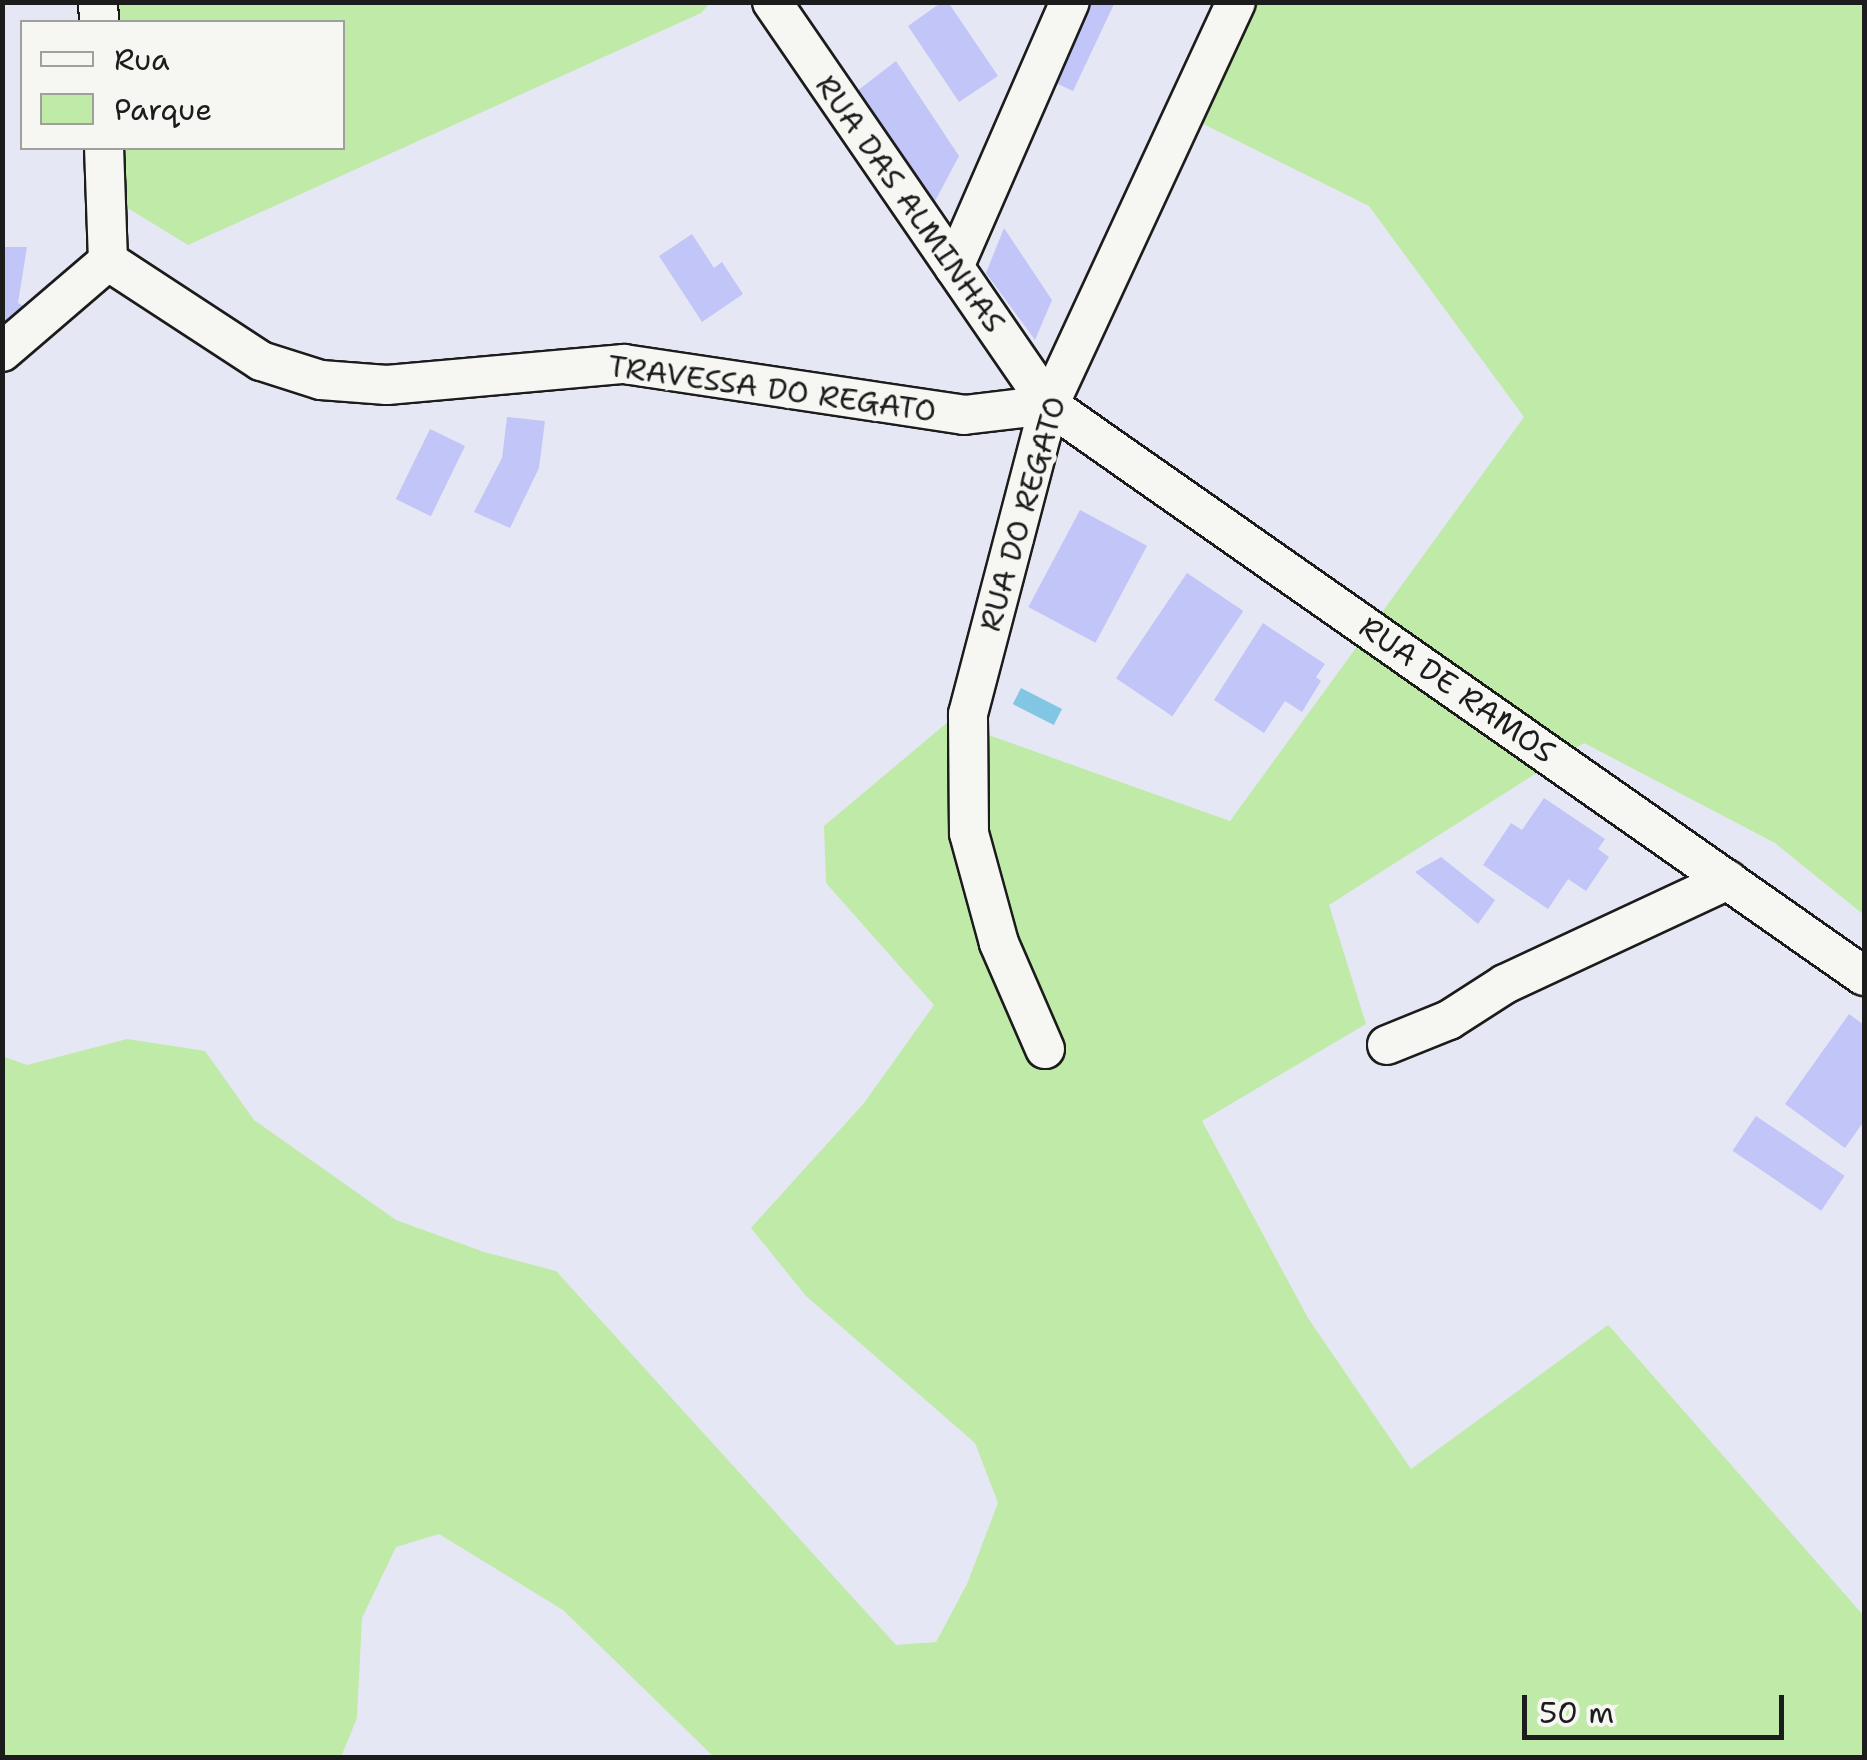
<!DOCTYPE html>
<style>
body{margin:0}
#map{position:relative;width:1867px;height:1760px;overflow:hidden;background:#e6e7f4;font-family:"Shantell Sans",sans-serif}
div>[style]{position:absolute}
.green>*{inset:0;background:#c0eaa7}
.water>*{inset:0;background:#81c6e2;transform-origin:0 0}
.building>*{inset:0;background:#c2c5f7;transform-origin:0 0}
.roads{filter:drop-shadow(2px 0 #1c1c1c) drop-shadow(-2px 0 #1c1c1c) drop-shadow(0 2px #1c1c1c) drop-shadow(0 -2px #1c1c1c)}
.minor>*{height:38px;margin:-19px;padding:0 19px;transform-origin:19px;border-radius:19px;background:#f6f6f2}
span{translate:-50% -50%;white-space:nowrap;text-align:center;line-height:1.15;-webkit-text-stroke:10px #f6f6f2;paint-order:stroke}
.street-label{font-size:30px;color:#1c1c1c}
.frame{position:absolute;inset:0;border:5px solid #1c1c1c;pointer-events:none}
.legend{position:absolute;left:20px;top:20px;width:325px;height:130px;box-sizing:border-box;background:#f6f6f2;border:2px solid #9f9f9c;margin:0;padding:12px 18px;list-style:none;font-size:30px;color:#1c1c1c}
.legend li{display:flex;align-items:center;gap:20px;height:50px}
.legend b{width:50px;border:2px solid #9f9f9c}
.scale{position:absolute;left:1522px;top:1695px;width:262px;height:45px;box-sizing:border-box;border:5px solid #1c1c1c;border-top:0;padding-left:12px;font-size:30px;line-height:35px;white-space:nowrap;color:#1c1c1c;-webkit-text-stroke:8px #f6f6f2;paint-order:stroke}
</style>
<div id="map">
<div class="green">
<i style="clip-path:polygon(103px 2px,710px 3px,701px 13px,188px 245px,126px 207px,113px 148px,342px 148px,342px 22px,101px 22px)"></i>
<i style="clip-path:polygon(1259px 3px,1864px 3px,1864px 915px,1775px 843px,1584px 743px,1329px 905px,1366px 1024px,1202px 1121px,1308px 1318px,1411px 1469px,1608px 1325px,1611px 1328px,1864px 1616px,1864px 1757px,714px 1757px,563px 1610px,439px 1534px,396px 1547px,362px 1618px,357px 1718px,341px 1757px,3px 1757px,2px 1056px,27px 1065px,127px 1039px,205px 1051px,254px 1120px,396px 1220px,484px 1252px,556px 1271px,896px 1645px,936px 1642px,967px 1584px,998px 1503px,975px 1443px,806px 1296px,751px 1228px,864px 1103px,934px 1005px,826px 883px,824px 826px,949px 721px,1230px 821px,1524px 417px,1369px 206px,1169px 107px)"></i>
</div>
<div class="water">
<i style="left:1021px;top:688px;width:46px;height:18px;rotate:27deg"></i>
</div>
<div class="building">
<i style="clip-path:polygon(942px 2px,948px 2px,998px 76px,959px 102px,908px 26px)"></i>
<i style="clip-path:polygon(1080px 2px,1115px 2px,1073px 91px,1045px 78px)"></i>
<i style="clip-path:polygon(896px 61px,959px 156px,933px 205px,857px 91px)"></i>
<i style="clip-path:polygon(1004px 228px,1052px 300px,1035px 340px,986px 273px)"></i>
<i style="clip-path:polygon(692px 234px,714px 268px,722px 262px,743px 294px,702px 322px,659px 256px)"></i>
<i style="clip-path:polygon(2px 247px,27px 247px,18px 303px,30px 309px,2px 333px)"></i>
<i style="clip-path:polygon(507px 417px,545px 421px,539px 468px,510px 528px,474px 512px,502px 458px)"></i>
<i style="left:430px;top:429px;width:39px;height:78px;rotate:26deg"></i>
<i style="left:1080px;top:510px;width:76px;height:110px;rotate:28deg"></i>
<i style="left:1187px;top:573px;width:68px;height:127px;rotate:34deg"></i>
<i style="clip-path:polygon(1263px 623px,1325px 664px,1316px 677px,1321px 681px,1302px 712px,1285px 701px,1264px 733px,1214px 700px)"></i>
<i style="clip-path:polygon(1544px 798px,1605px 839px,1598px 849px,1609px 857px,1586px 891px,1568px 879px,1548px 909px,1483px 865px,1511px 823px,1522px 830px)"></i>
<i style="clip-path:polygon(1441px 857px,1495px 900px,1478px 924px,1415px 872px)"></i>
<i style="clip-path:polygon(1849px 1014px,1864px 1025px,1864px 1121px,1845px 1148px,1785px 1104px)"></i>
<i style="left:1756px;top:1116px;width:107px;height:42px;rotate:34deg"></i>
</div>
<div class="roads">
<div class="minor">
<i style="left:98px;top:2px;width:20px;rotate:87deg"></i>
<i style="left:772px;top:2px;width:489px;rotate:55.5deg"></i>
<i style="left:1049px;top:405px;width:995px;rotate:35.02deg"></i>
<i style="left:108px;top:261px;width:183px;rotate:33.2deg"></i>
<i style="left:261px;top:361px;width:63px;rotate:17.6deg"></i>
<i style="left:321px;top:380px;width:66px;rotate:4.3deg"></i>
<i style="left:387px;top:385px;width:238px;rotate:-5.1deg"></i>
<i style="left:624px;top:364px;width:344px;rotate:8.5deg"></i>
<i style="left:964px;top:415px;width:86px;rotate:-6.7deg"></i>
<i style="left:954px;top:267px;width:289px;rotate:-66.4deg"></i>
<i style="left:2px;top:352px;width:140px;rotate:-40.6deg"></i>
<i style="left:108px;top:261px;width:113px;rotate:-92deg"></i>
<i style="left:1387px;top:1045px;width:67px;rotate:-22deg"></i>
<i style="left:1449px;top:1020px;width:67px;rotate:-32.7deg"></i>
<i style="left:1505px;top:984px;width:246px;rotate:-25deg"></i>
<i style="left:1045px;top:1049px;width:116px;rotate:-113.5deg"></i>
<i style="left:999px;top:943px;width:114px;rotate:-105.3deg"></i>
<i style="left:969px;top:833px;width:119px;rotate:-90.5deg"></i>
<i style="left:968px;top:714px;width:319px;rotate:-75.3deg"></i>
<i style="left:1049px;top:405px;width:444px;rotate:-65.1deg"></i>
</div>
</div>
<div class="street-label">
<span style="left:910px;top:204px;rotate:55deg">RUA DAS ALMINHAS</span>
<span style="left:772px;top:389px;rotate:8deg">TRAVESSA DO REGATO</span>
<span style="left:1023px;top:514px;rotate:-74deg">RUA DO REGATO</span>
<span style="left:1457px;top:690px;rotate:35deg">RUA DE RAMOS</span>
</div>
<div class="frame"></div>
<ul class="legend">
<li><b style="height:12px;background:#f6f6f2"></b>Rua</li>
<li><b style="height:28px;background:#c0eaa7"></b>Parque</li>
</ul>
<div class="scale">50 m</div>
</div>
